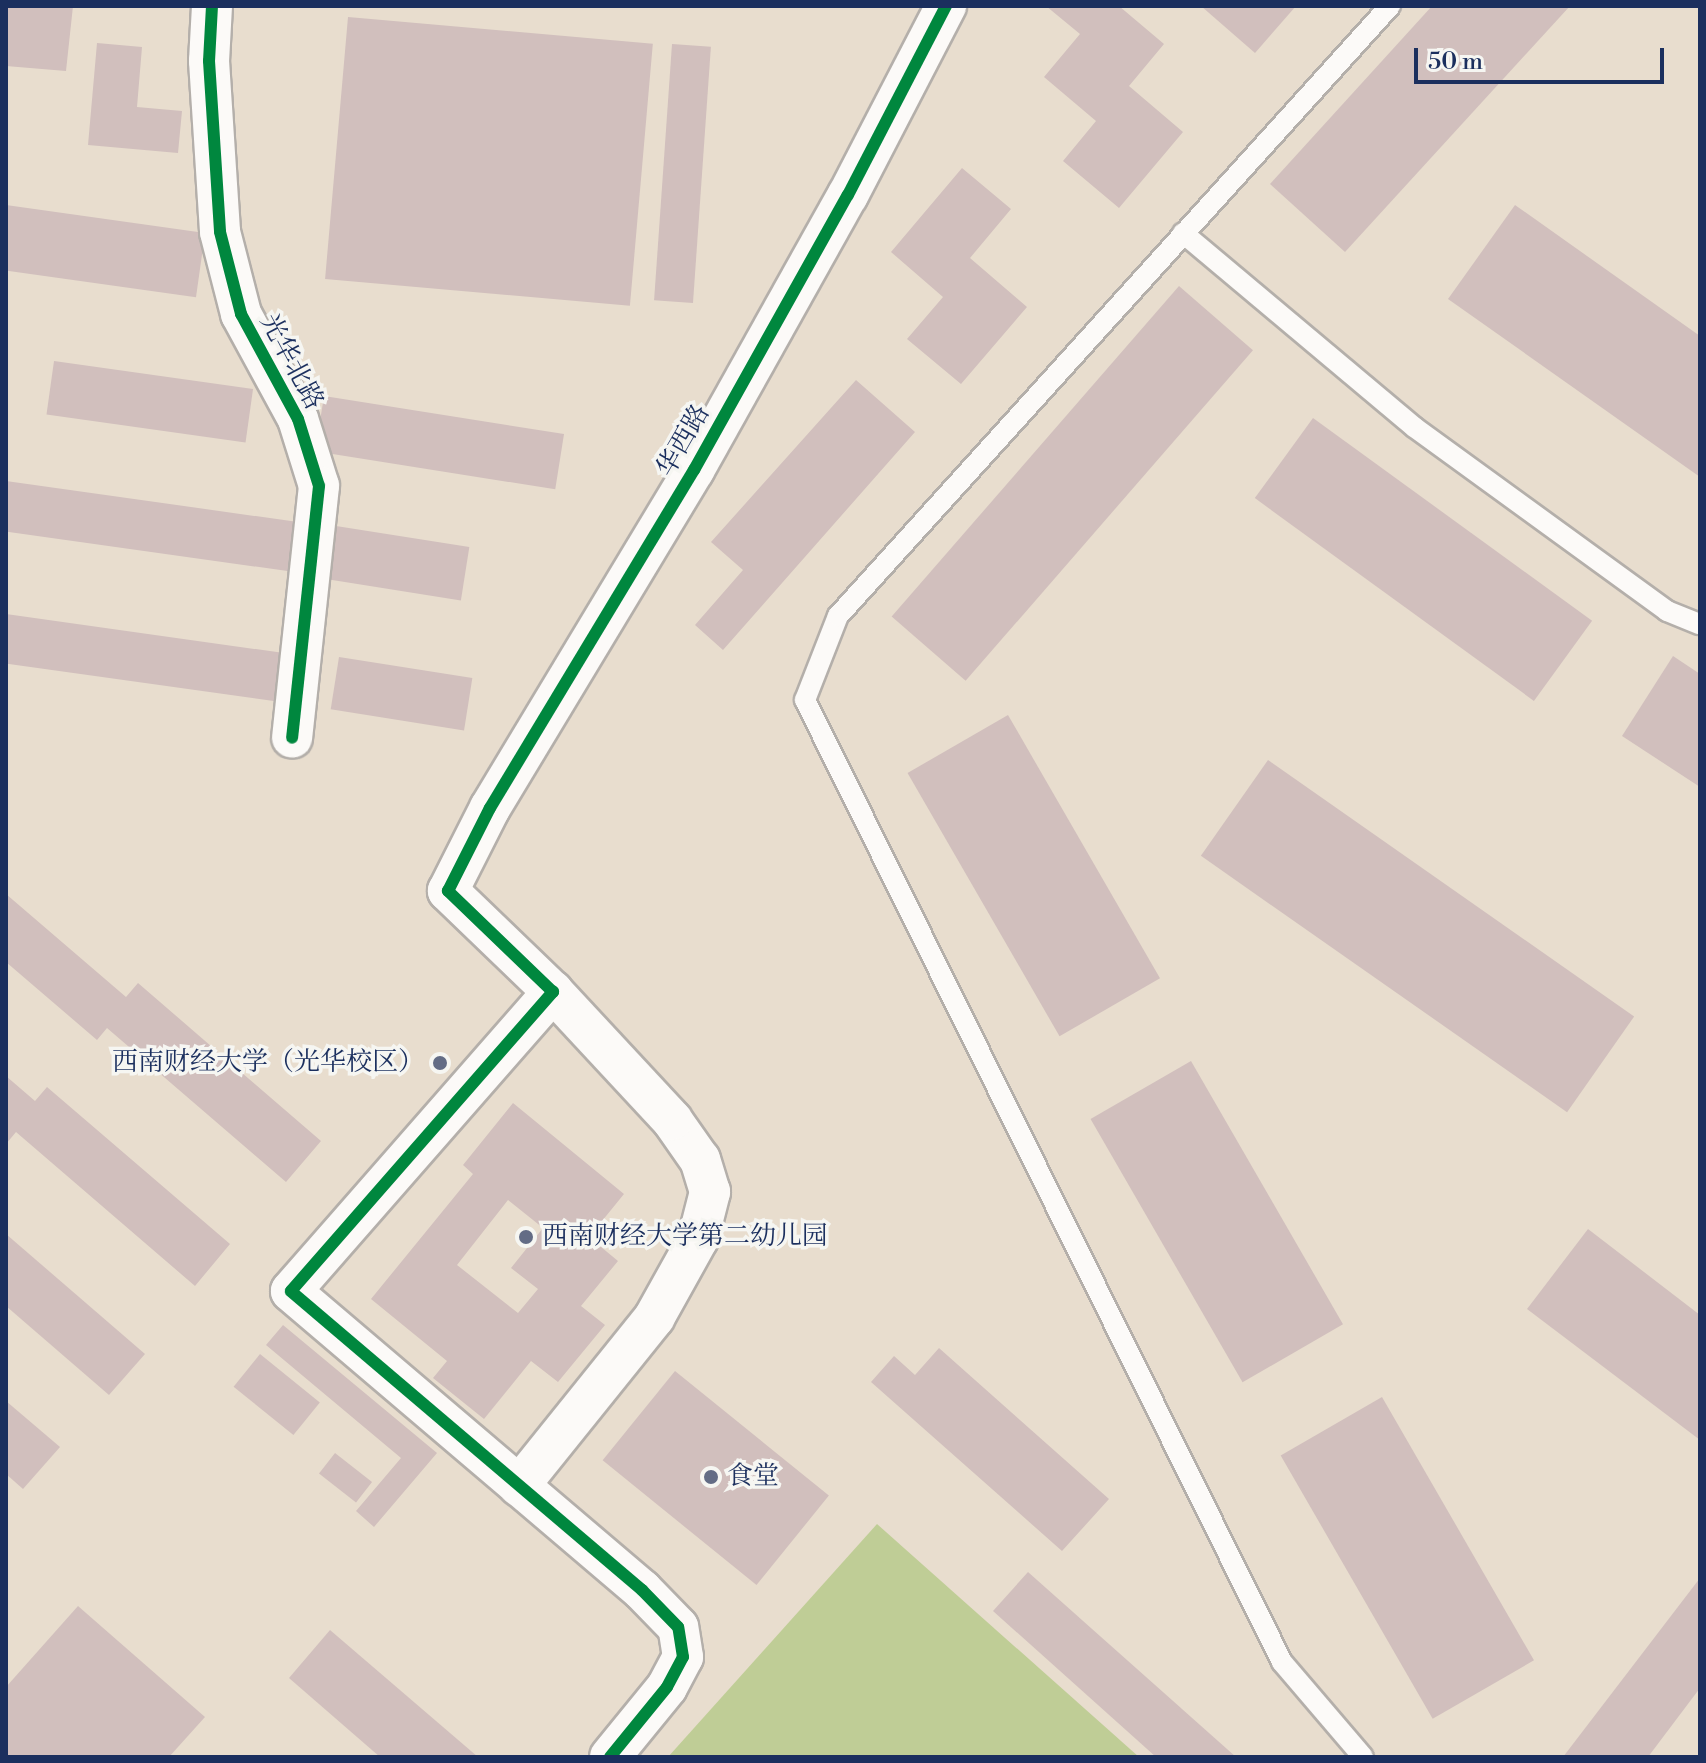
<!DOCTYPE html>
<meta charset="utf-8">
<style>
body{margin:0}
#map{position:relative;width:1706px;height:1763px;overflow:hidden;background:#e8ddce;font-family:"Libre Bodoni","Noto Serif SC",serif}
div>[style]{position:absolute}
.green>*{inset:0;background:#bfcd96}
.building>*{inset:0;background:#d1bfbd;transform-origin:0 0}
.roads{filter:drop-shadow(2px 0 #b4afaa) drop-shadow(-2px 0 #b4afaa) drop-shadow(0 2px #b4afaa) drop-shadow(0 -2px #b4afaa)}
.lane>*{height:20px;margin:-10px;padding:0 10px;transform-origin:10px;border-radius:10px;background:#fcfaf8}
.street>*{height:40px;margin:-20px;padding:0 20px;transform-origin:20px;border-radius:20px;background:#fcfaf8}
.cycleway>*{height:12px;margin:-6px;padding:0 6px;transform-origin:6px;border-radius:6px;background:#00873e}
.dots>*{width:22px;height:22px;translate:-50% -50%;box-sizing:border-box;border:4px solid #f6f6f2;border-radius:50%}
span{translate:-50% -50%;white-space:nowrap;text-align:center;line-height:1.15;-webkit-text-stroke:7px #f6f6f2;paint-order:stroke}
.street-label{font-size:26px;color:#1b2f5e}
.poi-label{font-size:26px;color:#1b2f5e}
.right{translate:-100% -50%;text-align:right}
.left{translate:0 -50%;text-align:left}
.frame{position:absolute;inset:0;border:8px solid #1b2f5e;pointer-events:none}
.scale{position:absolute;left:1414px;top:48px;width:250px;height:36px;box-sizing:border-box;border:4px solid #1b2f5e;border-top:0;padding-left:10px;font-size:24px;line-height:28px;white-space:nowrap;color:#1b2f5e;-webkit-text-stroke:6px #f6f6f2;paint-order:stroke}
</style>
<div id="map">
<div class="green">
<i style="clip-path:polygon(877px 1524px,1139px 1757px,668px 1757px)"></i>
</div>
<div class="building">
<i style="clip-path:polygon(6px 6px,73px 6px,66px 71px,6px 66px)"></i>
<i style="clip-path:polygon(1046px 6px,1119px 6px,1164px 44px,1129px 86px,1183px 132px,1119px 208px,1063px 161px,1096px 121px,1044px 77px,1080px 34px)"></i>
<i style="clip-path:polygon(1201px 6px,1296px 6px,1255px 53px)"></i>
<i style="clip-path:polygon(1432px 6px,1570px 6px,1345px 252px,1270px 184px)"></i>
<i style="left:348px;top:17px;width:306px;height:263px;rotate:5deg"></i>
<i style="clip-path:polygon(97px 43px,142px 47px,137px 107px,182px 111px,178px 153px,88px 145px)"></i>
<i style="left:672px;top:44px;width:39px;height:257px;rotate:4deg"></i>
<i style="clip-path:polygon(962px 168px,1011px 209px,970px 258px,1027px 307px,961px 384px,907px 339px,943px 297px,891px 252px)"></i>
<i style="left:6px;top:205px;width:201px;height:65px;rotate:8deg"></i>
<i style="clip-path:polygon(1515px 205px,1700px 336px,1700px 477px,1448px 299px)"></i>
<i style="left:1179px;top:286px;width:98px;height:438px;rotate:41deg"></i>
<i style="left:54px;top:361px;width:201px;height:54px;rotate:8deg"></i>
<i style="clip-path:polygon(856px 380px,915px 432px,723px 650px,695px 625px,743px 570px,711px 542px)"></i>
<i style="left:324px;top:396px;width:243px;height:56px;rotate:9deg"></i>
<i style="left:1313px;top:418px;width:345px;height:99px;rotate:36deg"></i>
<i style="left:6px;top:481px;width:302px;height:50px;rotate:8deg"></i>
<i style="left:336px;top:526px;width:135px;height:54px;rotate:9deg"></i>
<i style="left:6px;top:614px;width:279px;height:49px;rotate:8deg"></i>
<i style="clip-path:polygon(1673px 656px,1700px 674px,1700px 787px,1622px 736px)"></i>
<i style="left:339px;top:657px;width:135px;height:53px;rotate:9deg"></i>
<i style="left:1008px;top:715px;width:304px;height:116px;rotate:60deg"></i>
<i style="left:1268px;top:760px;width:447px;height:117px;rotate:35deg"></i>
<i style="clip-path:polygon(6px 894px,126px 997px,138px 983px,321px 1141px,286px 1182px,107px 1028px,97px 1040px,6px 962px)"></i>
<i style="left:1191px;top:1061px;width:304px;height:116px;rotate:60deg"></i>
<i style="clip-path:polygon(6px 1076px,35px 1101px,47px 1087px,230px 1244px,195px 1286px,16px 1132px,6px 1144px)"></i>
<i style="clip-path:polygon(evenodd,513px 1103px,624px 1194px,589px 1237px,618px 1261px,581px 1306px,605px 1325px,558px 1382px,531px 1361px,484px 1419px,433px 1378px,447px 1361px,371px 1299px,473px 1174px,463px 1165px,513px 1103px,508px 1200px,543px 1228px,511px 1268px,538px 1289px,518px 1313px,457px 1265px,508px 1200px)"></i>
<i style="clip-path:polygon(1588px 1229px,1700px 1315px,1700px 1440px,1527px 1309px)"></i>
<i style="clip-path:polygon(6px 1234px,145px 1354px,109px 1395px,6px 1306px)"></i>
<i style="clip-path:polygon(283px 1325px,437px 1453px,374px 1527px,356px 1511px,401px 1458px,266px 1345px)"></i>
<i style="clip-path:polygon(939px 1348px,1109px 1499px,1062px 1551px,871px 1382px,894px 1356px,915px 1375px)"></i>
<i style="left:260px;top:1354px;width:77px;height:42px;rotate:39deg"></i>
<i style="left:675px;top:1371px;width:198px;height:115px;rotate:39deg"></i>
<i style="left:1382px;top:1397px;width:304px;height:117px;rotate:60deg"></i>
<i style="clip-path:polygon(6px 1401px,60px 1447px,23px 1489px,6px 1474px)"></i>
<i style="left:335px;top:1453px;width:47px;height:26px;rotate:38deg"></i>
<i style="clip-path:polygon(1028px 1572px,1236px 1757px,1156px 1757px,993px 1611px)"></i>
<i style="clip-path:polygon(1700px 1578px,1700px 1688px,1648px 1757px,1563px 1757px)"></i>
<i style="clip-path:polygon(78px 1606px,205px 1717px,169px 1757px,6px 1757px,6px 1687px)"></i>
<i style="clip-path:polygon(330px 1630px,478px 1757px,380px 1757px,289px 1678px)"></i>
</div>
<div class="roads">
<div class="lane">
<i style="left:1183px;top:233px;width:302px;rotate:40deg"></i>
<i style="left:1414px;top:427px;width:313px;rotate:36deg"></i>
<i style="left:1667px;top:611px;width:35px;rotate:22deg"></i>
<i style="left:1363px;top:1757px;width:125px;rotate:-130.5deg"></i>
<i style="left:1282px;top:1662px;width:1074px;rotate:-116.37deg"></i>
<i style="left:805px;top:700px;width:90px;rotate:-68.6deg"></i>
<i style="left:838px;top:616px;width:823px;rotate:-47.86deg"></i>
</div>
<div class="street">
<i style="left:212px;top:6px;width:55px;rotate:93.1deg"></i>
<i style="left:209px;top:61px;width:171px;rotate:86.3deg"></i>
<i style="left:220px;top:232px;width:85px;rotate:75.6deg"></i>
<i style="left:241px;top:314px;width:119px;rotate:61.5deg"></i>
<i style="left:298px;top:419px;width:70px;rotate:72.6deg"></i>
<i style="left:319px;top:486px;width:253px;rotate:96.1deg"></i>
<i style="left:519px;top:1486px;width:216px;rotate:-51.2deg"></i>
<i style="left:654px;top:1318px;width:90px;rotate:-60.9deg"></i>
<i style="left:698px;top:1239px;width:49px;rotate:-75.7deg"></i>
<i style="left:710px;top:1192px;width:34px;rotate:-107deg"></i>
<i style="left:700px;top:1160px;width:49px;rotate:-125deg"></i>
<i style="left:672px;top:1120px;width:175px;rotate:-132.9deg"></i>
<i style="left:610px;top:1757px;width:90px;rotate:-50.8deg"></i>
<i style="left:667px;top:1687px;width:34px;rotate:-62deg"></i>
<i style="left:683px;top:1657px;width:30px;rotate:-99deg"></i>
<i style="left:678px;top:1627px;width:52px;rotate:-134.2deg"></i>
<i style="left:642px;top:1590px;width:461px;rotate:-139.6deg"></i>
<i style="left:291px;top:1291px;width:398px;rotate:-48.8deg"></i>
<i style="left:553px;top:992px;width:146px;rotate:-136.1deg"></i>
<i style="left:448px;top:891px;width:93px;rotate:-63.2deg"></i>
<i style="left:490px;top:808px;width:395px;rotate:-58.9deg"></i>
<i style="left:694px;top:470px;width:315px;rotate:-60.8deg"></i>
<i style="left:848px;top:195px;width:213px;rotate:-62.6deg"></i>
</div>
</div>
<div class="cycleway">
<i style="left:212px;top:6px;width:55px;rotate:93.1deg"></i>
<i style="left:209px;top:61px;width:171px;rotate:86.3deg"></i>
<i style="left:220px;top:232px;width:85px;rotate:75.6deg"></i>
<i style="left:241px;top:314px;width:119px;rotate:61.5deg"></i>
<i style="left:298px;top:419px;width:70px;rotate:72.6deg"></i>
<i style="left:319px;top:486px;width:253px;rotate:96.1deg"></i>
<i style="left:610px;top:1757px;width:90px;rotate:-50.8deg"></i>
<i style="left:667px;top:1687px;width:34px;rotate:-62deg"></i>
<i style="left:683px;top:1657px;width:30px;rotate:-99deg"></i>
<i style="left:678px;top:1627px;width:52px;rotate:-134.2deg"></i>
<i style="left:642px;top:1590px;width:461px;rotate:-139.6deg"></i>
<i style="left:291px;top:1291px;width:398px;rotate:-48.8deg"></i>
<i style="left:553px;top:992px;width:146px;rotate:-136.1deg"></i>
<i style="left:448px;top:891px;width:93px;rotate:-63.2deg"></i>
<i style="left:490px;top:808px;width:395px;rotate:-58.9deg"></i>
<i style="left:694px;top:470px;width:315px;rotate:-60.8deg"></i>
<i style="left:848px;top:195px;width:213px;rotate:-62.6deg"></i>
</div>
<div class="dots">
<i style="left:440px;top:1063px;background:#636c85"></i>
<i style="left:526px;top:1237px;background:#636c85"></i>
<i style="left:711px;top:1477px;background:#636c85"></i>
</div>
<div class="street-label">
<span style="left:291px;top:362px;rotate:62deg">光华北路</span>
<span style="left:684px;top:441px;rotate:-60deg">华西路</span>
</div>
<div class="poi-label">
<span class="right" style="left:424px;top:1063px">西南财经大学（光华校区）</span>
<span class="left" style="left:542px;top:1237px">西南财经大学第二幼儿园</span>
<span class="left" style="left:727px;top:1477px">食堂</span>
</div>
<div class="frame"></div>
<div class="scale">50 m</div>
</div>
